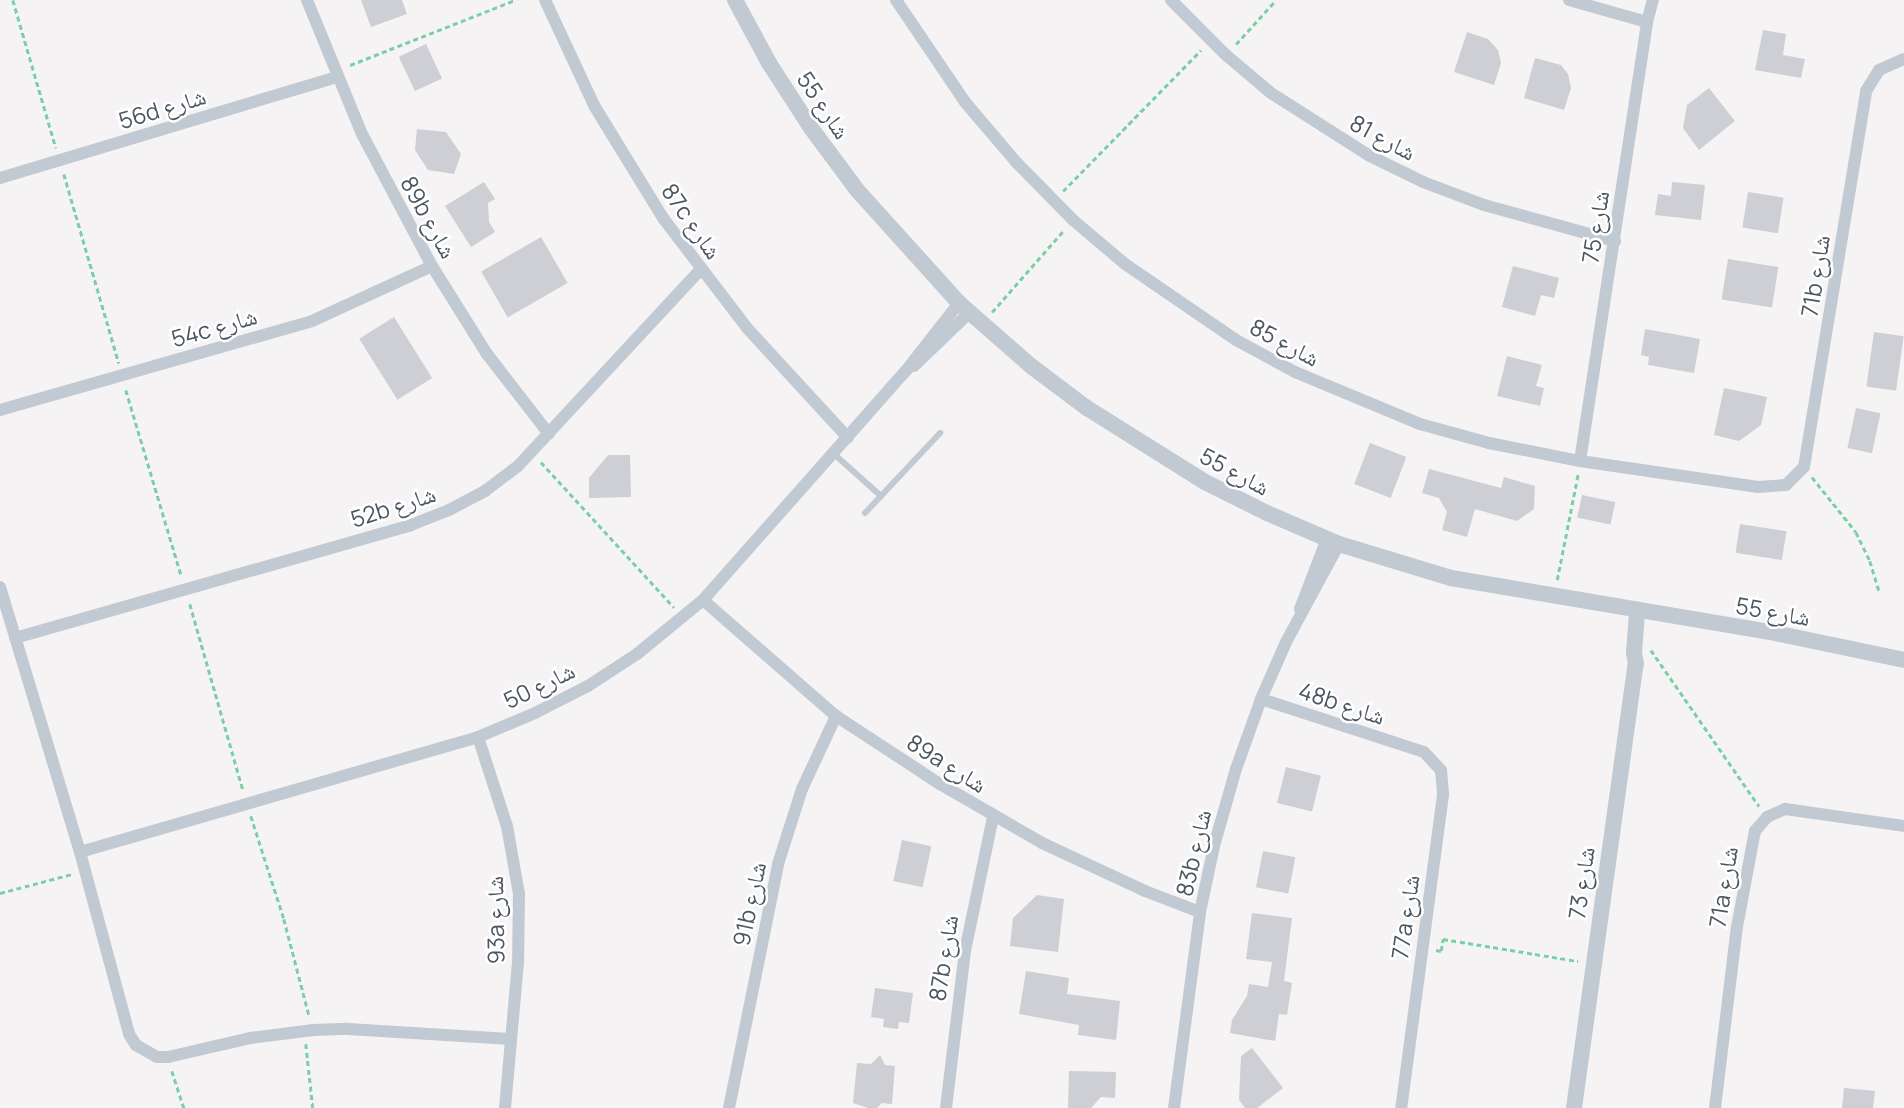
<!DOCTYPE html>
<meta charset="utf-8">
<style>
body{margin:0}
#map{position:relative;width:1904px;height:1108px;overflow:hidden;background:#f5f3f3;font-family:Manrope,"Noto Naskh Arabic",sans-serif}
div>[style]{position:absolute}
.building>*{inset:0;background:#cdcfd5;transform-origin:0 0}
.path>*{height:2.5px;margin-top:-1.25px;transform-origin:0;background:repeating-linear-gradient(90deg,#7ad0a6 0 5px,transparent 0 8.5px)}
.service>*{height:6px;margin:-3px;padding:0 3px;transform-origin:3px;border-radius:3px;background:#c1cad2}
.minor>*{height:12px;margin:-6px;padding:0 6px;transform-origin:6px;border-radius:6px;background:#c1cad2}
.tertiary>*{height:16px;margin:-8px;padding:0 8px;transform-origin:8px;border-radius:8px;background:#c1cad2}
span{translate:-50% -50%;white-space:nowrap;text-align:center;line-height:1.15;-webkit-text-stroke:5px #fff;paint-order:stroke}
.street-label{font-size:23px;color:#4a5661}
</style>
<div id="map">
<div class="building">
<i style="clip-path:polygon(361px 0,402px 0,407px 14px,371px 27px)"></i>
<i style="clip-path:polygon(1763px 30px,1786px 34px,1783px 55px,1805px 59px,1801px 78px,1755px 70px)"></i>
<i style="clip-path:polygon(1467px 32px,1488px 39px,1498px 50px,1501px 63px,1494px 85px,1454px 72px)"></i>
<i style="left:426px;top:44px;width:38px;height:30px;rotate:65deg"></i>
<i style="clip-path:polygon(1535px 58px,1561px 65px,1568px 74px,1571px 88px,1564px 110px,1524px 98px)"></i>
<i style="clip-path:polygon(1709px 88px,1735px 121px,1699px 150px,1683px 128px,1687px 105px)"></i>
<i style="clip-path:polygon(417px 129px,446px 132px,461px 154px,454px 174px,428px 170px,415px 150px)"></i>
<i style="clip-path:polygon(484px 182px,495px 199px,488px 203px,489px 222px,495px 232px,471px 247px,445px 206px)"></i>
<i style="clip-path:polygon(1672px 182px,1705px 185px,1701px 220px,1655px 215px,1658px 194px,1671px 196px)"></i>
<i style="left:1748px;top:192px;width:36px;height:36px;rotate:9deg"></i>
<i style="left:541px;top:237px;width:53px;height:69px;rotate:60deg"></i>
<i style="left:1728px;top:259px;width:51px;height:41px;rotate:9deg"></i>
<i style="clip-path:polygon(1513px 266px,1559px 278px,1554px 298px,1541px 295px,1535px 316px,1502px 307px)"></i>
<i style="left:394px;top:317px;width:72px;height:41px;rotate:58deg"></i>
<i style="clip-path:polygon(1645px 329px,1700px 339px,1694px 373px,1648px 365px,1649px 357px,1641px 355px)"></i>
<i style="left:1874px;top:332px;width:30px;height:55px;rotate:8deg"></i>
<i style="clip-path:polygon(1507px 356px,1542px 365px,1536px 386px,1544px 388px,1540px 406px,1497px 396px)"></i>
<i style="clip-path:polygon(1724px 388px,1767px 397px,1761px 425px,1739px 441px,1714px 435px)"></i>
<i style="left:1856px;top:408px;width:25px;height:41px;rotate:12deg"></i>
<i style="left:1370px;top:443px;width:39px;height:44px;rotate:21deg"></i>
<i style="clip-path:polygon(608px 455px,630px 455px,631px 497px,589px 498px,589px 478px)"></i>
<i style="clip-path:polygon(1429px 469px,1501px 488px,1504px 477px,1535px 486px,1534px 509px,1517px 521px,1475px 509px,1467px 537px,1442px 530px,1447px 512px,1439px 498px,1422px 493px)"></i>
<i style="left:1582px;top:495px;width:34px;height:23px;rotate:12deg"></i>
<i style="left:1740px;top:524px;width:47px;height:29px;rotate:9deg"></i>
<i style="left:1286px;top:767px;width:36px;height:37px;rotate:14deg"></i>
<i style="left:902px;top:840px;width:30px;height:42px;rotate:12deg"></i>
<i style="left:1263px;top:851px;width:33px;height:37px;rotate:11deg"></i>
<i style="clip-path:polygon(1037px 895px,1064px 899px,1058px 952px,1010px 946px,1013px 918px)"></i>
<i style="clip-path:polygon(1252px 913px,1292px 918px,1284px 981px,1292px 983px,1287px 1015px,1279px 1014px,1275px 1041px,1230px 1033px,1232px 1020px,1247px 996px,1249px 984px,1268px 987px,1272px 962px,1246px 959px)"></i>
<i style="clip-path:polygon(1026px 971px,1069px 978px,1067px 994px,1120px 1001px,1116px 1040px,1078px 1035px,1079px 1025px,1019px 1014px)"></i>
<i style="clip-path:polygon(875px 988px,913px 993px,909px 1023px,899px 1022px,898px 1029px,883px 1027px,884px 1019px,871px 1017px)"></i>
<i style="clip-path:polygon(1252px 1048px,1283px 1088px,1257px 1108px,1245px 1108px,1239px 1100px,1241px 1056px)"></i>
<i style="clip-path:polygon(880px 1055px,885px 1065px,895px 1066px,892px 1104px,882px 1103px,877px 1108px,868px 1108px,853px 1103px,857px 1063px,871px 1064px)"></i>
<i style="clip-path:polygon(1069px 1071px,1116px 1072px,1115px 1098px,1101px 1097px,1091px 1108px,1068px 1108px)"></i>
<i style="clip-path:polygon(1844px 1088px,1875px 1091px,1873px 1108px,1842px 1108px)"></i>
</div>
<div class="path">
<i style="left:13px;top:0;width:154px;rotate:73.8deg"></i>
<i style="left:1236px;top:44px;width:59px;rotate:-47.7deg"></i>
<i style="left:350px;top:65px;width:177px;rotate:-21.5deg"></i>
<i style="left:64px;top:174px;width:197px;rotate:73.8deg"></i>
<i style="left:1063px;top:191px;width:197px;rotate:-45.6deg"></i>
<i style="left:992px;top:312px;width:109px;rotate:-48.7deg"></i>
<i style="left:126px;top:390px;width:193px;rotate:73.4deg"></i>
<i style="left:541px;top:462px;width:197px;rotate:47.5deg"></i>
<i style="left:1812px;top:477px;width:70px;rotate:51.3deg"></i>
<i style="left:1856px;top:532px;width:32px;rotate:64deg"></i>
<i style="left:1870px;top:561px;width:31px;rotate:73deg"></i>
<i style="left:1557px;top:580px;width:108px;rotate:-78.8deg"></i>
<i style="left:190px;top:604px;width:193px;rotate:74.1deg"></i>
<i style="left:1651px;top:650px;width:190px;rotate:55.3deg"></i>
<i style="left:251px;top:816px;width:108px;rotate:72.2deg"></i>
<i style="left:284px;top:919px;width:99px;rotate:75.4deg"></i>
<i style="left:0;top:893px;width:74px;rotate:-14.8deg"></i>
<i style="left:1436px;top:950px;width:5px;rotate:11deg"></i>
<i style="left:1441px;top:951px;width:12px;rotate:-81deg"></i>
<i style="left:1443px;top:939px;width:137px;rotate:9.3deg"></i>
<i style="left:306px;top:1044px;width:64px;rotate:83.8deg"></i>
<i style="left:172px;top:1071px;width:39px;rotate:72deg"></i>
</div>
<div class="service">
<i style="left:834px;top:454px;width:63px;rotate:41.8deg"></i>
<i style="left:865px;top:513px;width:110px;rotate:-46.8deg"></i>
</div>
<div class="minor">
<i style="left:307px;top:0;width:145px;rotate:67.7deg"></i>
<i style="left:362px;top:134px;width:149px;rotate:62.1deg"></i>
<i style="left:432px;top:266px;width:104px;rotate:58deg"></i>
<i style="left:487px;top:354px;width:101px;rotate:52.2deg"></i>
<i style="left:545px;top:0;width:118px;rotate:65deg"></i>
<i style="left:595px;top:107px;width:130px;rotate:58.5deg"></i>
<i style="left:663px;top:218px;width:138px;rotate:52.6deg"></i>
<i style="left:747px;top:328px;width:149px;rotate:47.4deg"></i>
<i style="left:896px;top:0;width:123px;rotate:55.9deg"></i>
<i style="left:965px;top:102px;width:80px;rotate:49.6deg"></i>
<i style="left:1017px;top:163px;width:80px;rotate:45.5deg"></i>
<i style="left:1073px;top:220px;width:68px;rotate:40.2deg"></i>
<i style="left:1125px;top:264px;width:135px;rotate:34.4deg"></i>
<i style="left:1236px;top:340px;width:67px;rotate:28.5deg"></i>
<i style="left:1295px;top:372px;width:135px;rotate:22.6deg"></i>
<i style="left:1420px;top:424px;width:72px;rotate:15.4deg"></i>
<i style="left:1489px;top:443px;width:93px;rotate:11.2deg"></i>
<i style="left:1580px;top:461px;width:180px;rotate:8.3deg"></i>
<i style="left:1758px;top:487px;width:28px;rotate:-4deg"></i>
<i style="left:1786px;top:485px;width:25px;rotate:-45deg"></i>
<i style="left:1804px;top:467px;width:381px;rotate:-80.6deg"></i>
<i style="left:1866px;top:91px;width:25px;rotate:-58deg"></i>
<i style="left:1879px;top:70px;width:27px;rotate:-24deg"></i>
<i style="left:1171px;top:0;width:78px;rotate:45deg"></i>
<i style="left:1226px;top:55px;width:59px;rotate:40.2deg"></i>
<i style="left:1271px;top:93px;width:117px;rotate:32.5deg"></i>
<i style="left:1370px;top:156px;width:59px;rotate:26.1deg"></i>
<i style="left:1423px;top:182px;width:65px;rotate:20.7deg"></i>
<i style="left:1484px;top:205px;width:136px;rotate:15.4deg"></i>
<i style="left:1569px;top:0;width:81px;rotate:15.8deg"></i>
<i style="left:0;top:178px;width:351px;rotate:-16.7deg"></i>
<i style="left:914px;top:366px;width:78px;rotate:-44deg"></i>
<i style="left:0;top:410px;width:324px;rotate:-15.9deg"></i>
<i style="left:312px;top:321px;width:132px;rotate:-24.6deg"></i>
<i style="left:1580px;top:461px;width:444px;rotate:-81.3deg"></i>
<i style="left:1647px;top:22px;width:23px;rotate:-75deg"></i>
<i style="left:0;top:587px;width:277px;rotate:73.2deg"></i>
<i style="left:80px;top:852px;width:188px;rotate:74.9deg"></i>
<i style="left:129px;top:1034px;width:13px;rotate:58deg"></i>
<i style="left:136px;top:1045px;width:24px;rotate:30deg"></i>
<i style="left:157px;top:1057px;width:11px"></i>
<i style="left:168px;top:1057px;width:84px;rotate:-13deg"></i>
<i style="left:250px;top:1038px;width:64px;rotate:-7.2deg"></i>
<i style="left:313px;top:1030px;width:35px;rotate:-2deg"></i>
<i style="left:348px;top:1029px;width:163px;rotate:3.5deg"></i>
<i style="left:703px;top:600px;width:176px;rotate:41.1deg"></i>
<i style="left:836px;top:716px;width:124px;rotate:33.2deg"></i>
<i style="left:940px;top:784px;width:118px;rotate:30deg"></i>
<i style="left:1042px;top:843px;width:114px;rotate:25deg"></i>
<i style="left:1145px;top:891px;width:59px;rotate:20.9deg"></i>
<i style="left:1300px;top:609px;width:75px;rotate:-68.9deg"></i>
<i style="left:15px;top:638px;width:412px;rotate:-15.9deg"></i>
<i style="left:411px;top:525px;width:41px;rotate:-21.5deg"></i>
<i style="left:449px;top:510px;width:41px;rotate:-27.8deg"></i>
<i style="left:485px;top:491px;width:41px;rotate:-37.1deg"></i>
<i style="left:518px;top:466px;width:267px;rotate:-47.1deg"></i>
<i style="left:1261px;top:699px;width:171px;rotate:18deg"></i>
<i style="left:1424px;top:752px;width:25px;rotate:47deg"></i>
<i style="left:1441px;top:770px;width:25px;rotate:85deg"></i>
<i style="left:1443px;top:795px;width:316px;rotate:97.6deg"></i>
<i style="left:478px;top:737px;width:94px;rotate:72deg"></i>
<i style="left:507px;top:826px;width:69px;rotate:80deg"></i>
<i style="left:519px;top:894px;width:68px;rotate:90.8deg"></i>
<i style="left:518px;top:962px;width:147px;rotate:95.1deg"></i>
<i style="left:80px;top:852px;width:414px;rotate:-16.1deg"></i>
<i style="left:478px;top:737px;width:62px;rotate:-22.8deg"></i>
<i style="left:535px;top:713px;width:59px;rotate:-27deg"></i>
<i style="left:588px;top:686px;width:59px;rotate:-33.1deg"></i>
<i style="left:637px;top:654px;width:85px;rotate:-39.3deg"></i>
<i style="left:703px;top:600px;width:305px;rotate:-48.5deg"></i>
<i style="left:905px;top:372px;width:88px;rotate:-52deg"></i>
<i style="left:729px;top:1108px;width:249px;rotate:-78.6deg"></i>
<i style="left:778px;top:864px;width:79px;rotate:-72.3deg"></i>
<i style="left:802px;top:789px;width:81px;rotate:-65deg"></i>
<i style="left:946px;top:1108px;width:158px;rotate:-83.1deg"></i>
<i style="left:965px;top:951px;width:137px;rotate:-78.2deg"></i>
<i style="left:1174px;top:1108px;width:198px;rotate:-82.4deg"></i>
<i style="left:1200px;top:912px;width:67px;rotate:-78deg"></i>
<i style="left:1214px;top:846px;width:80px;rotate:-74.1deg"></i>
<i style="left:1236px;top:769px;width:74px;rotate:-70.3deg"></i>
<i style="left:1261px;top:699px;width:62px;rotate:-66.3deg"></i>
<i style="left:1286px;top:642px;width:111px;rotate:-61.6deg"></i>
<i style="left:1715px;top:1108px;width:182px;rotate:-83.1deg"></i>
<i style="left:1737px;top:927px;width:98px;rotate:-79.4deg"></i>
<i style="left:1755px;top:831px;width:18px;rotate:-49deg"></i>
<i style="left:1767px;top:817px;width:20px;rotate:-24deg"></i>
<i style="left:1785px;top:809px;width:120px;rotate:8.1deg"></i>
</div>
<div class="tertiary">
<i style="left:735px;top:0;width:72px;rotate:61.6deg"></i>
<i style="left:769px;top:63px;width:77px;rotate:57.1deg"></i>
<i style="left:811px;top:128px;width:77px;rotate:53.4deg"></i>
<i style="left:857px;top:190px;width:152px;rotate:47.9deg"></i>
<i style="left:959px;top:303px;width:96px;rotate:41.2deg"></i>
<i style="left:1031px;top:366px;width:70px;rotate:36.9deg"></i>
<i style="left:1087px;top:408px;width:139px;rotate:32.1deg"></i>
<i style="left:1205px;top:482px;width:69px;rotate:26.6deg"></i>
<i style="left:1267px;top:513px;width:78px;rotate:23.3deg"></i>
<i style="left:1339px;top:544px;width:117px;rotate:16.9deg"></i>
<i style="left:1451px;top:578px;width:324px;rotate:9.6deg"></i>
<i style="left:1770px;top:632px;width:137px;rotate:11.8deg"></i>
<i style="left:1574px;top:1108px;width:448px;rotate:-82.1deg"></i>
<i style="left:1636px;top:664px;width:11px;rotate:-100deg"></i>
<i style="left:1634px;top:653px;width:41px;rotate:-85.8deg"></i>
</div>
<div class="street-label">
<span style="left:824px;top:105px;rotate:56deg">شارع 55</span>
<span style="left:162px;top:108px;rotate:-17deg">56d شارع</span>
<span style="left:1383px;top:137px;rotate:28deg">شارع 81</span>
<span style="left:429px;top:217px;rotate:61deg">89b شارع</span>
<span style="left:692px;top:221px;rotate:55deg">87c شارع</span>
<span style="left:1595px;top:227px;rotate:-81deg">شارع 75</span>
<span style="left:1815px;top:276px;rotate:-81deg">71b شارع</span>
<span style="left:214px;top:327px;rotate:-16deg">54c شارع</span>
<span style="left:1285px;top:342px;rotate:28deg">شارع 85</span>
<span style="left:1235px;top:471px;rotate:28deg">شارع 55</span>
<span style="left:393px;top:506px;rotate:-18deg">52b شارع</span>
<span style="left:1773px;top:611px;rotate:10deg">شارع 55</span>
<span style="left:539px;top:685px;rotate:-26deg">شارع 50</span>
<span style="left:1342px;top:703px;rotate:18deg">48b شارع</span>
<span style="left:947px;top:763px;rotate:32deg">89a شارع</span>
<span style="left:1193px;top:853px;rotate:-77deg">83b شارع</span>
<span style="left:1581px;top:883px;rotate:-82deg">شارع 73</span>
<span style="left:1723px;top:887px;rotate:-81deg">71a شارع</span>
<span style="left:749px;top:904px;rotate:-78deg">91b شارع</span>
<span style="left:1405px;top:917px;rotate:-82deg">77a شارع</span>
<span style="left:495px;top:920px;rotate:-91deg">93a شارع</span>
<span style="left:943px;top:958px;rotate:-81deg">87b شارع</span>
</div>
</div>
